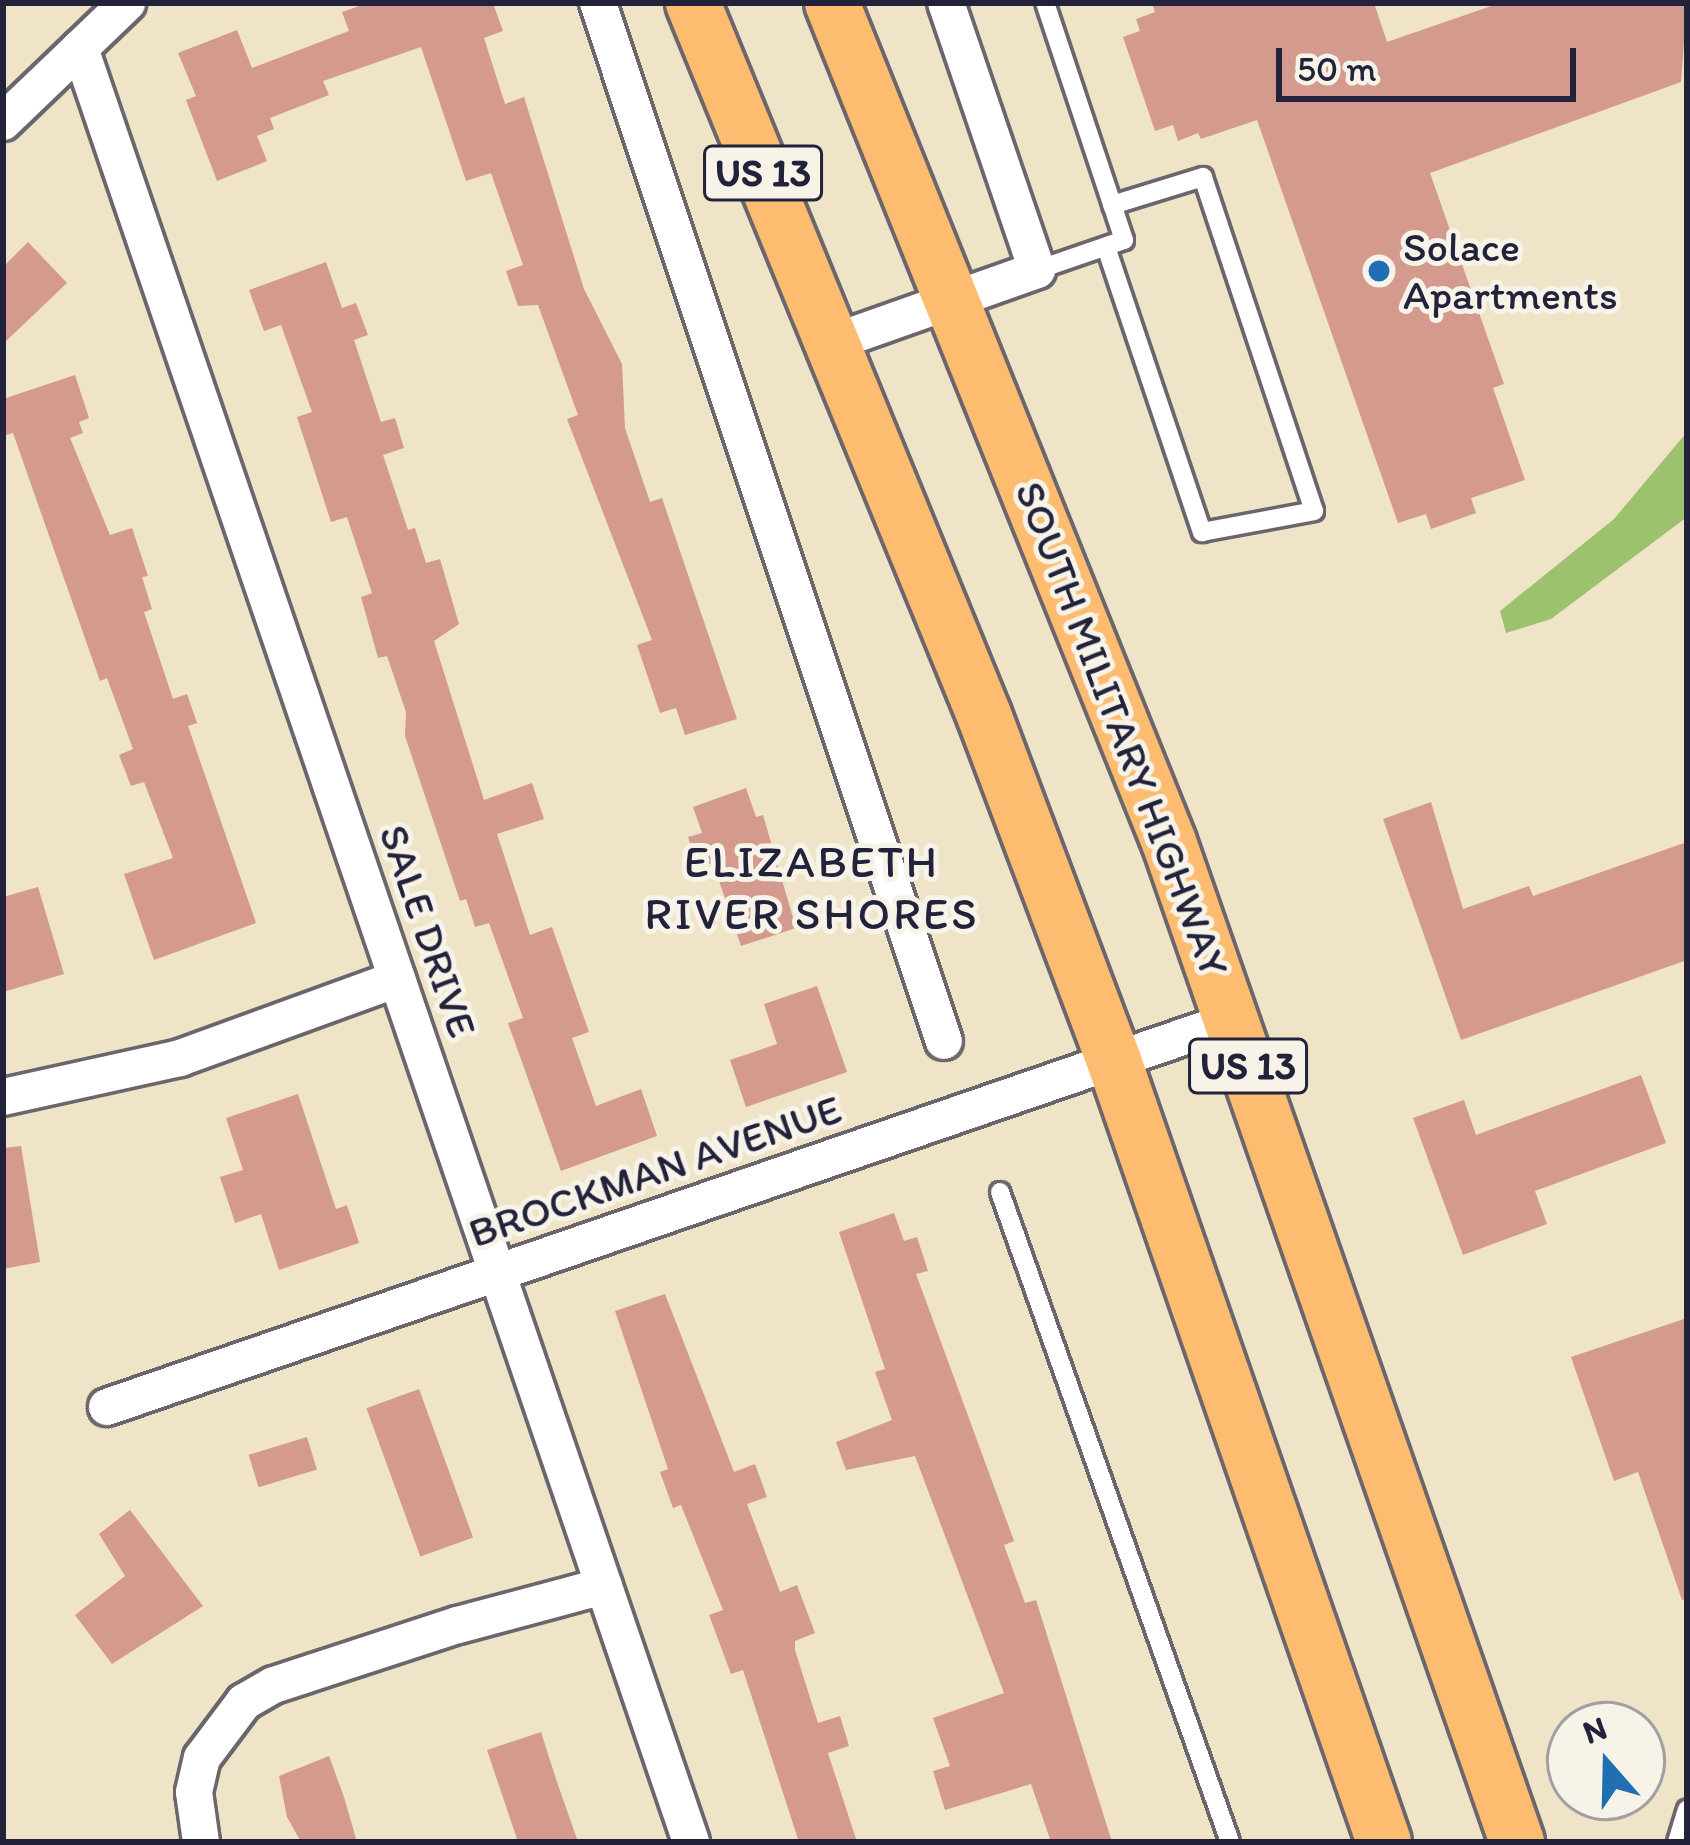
<!DOCTYPE html>
<style>
body{margin:0}
#map{position:relative;width:1690px;height:1845px;overflow:hidden;background:#efe4c7;font-family:Itim,sans-serif}
div>[style]{position:absolute}
.green>*{inset:0;background:#9cc26d}
.building>*{inset:0;background:#d39a8d;transform-origin:0 0}
.roads{filter:drop-shadow(3px 0 #6a666c) drop-shadow(-3px 0 #6a666c) drop-shadow(0 3px #6a666c) drop-shadow(0 -3px #6a666c)}
.lane>*{height:18px;margin:-9px;padding:0 9px;transform-origin:9px;border-radius:9px;background:#fff}
.street>*{height:36px;margin:-18px;padding:0 18px;transform-origin:18px;border-radius:18px;background:#fff}
.primary>*{height:54px;margin:-27px;padding:0 27px;transform-origin:27px;border-radius:27px;background:#febc70}
.dots>*{width:33px;height:33px;translate:-50% -50%;box-sizing:border-box;border:6px solid #f7f3e8;border-radius:50%}
span{translate:-50% -50%;white-space:nowrap;text-align:center;line-height:1.15;-webkit-text-stroke:10px #f7f3e8;paint-order:stroke}
.shield-label span{padding:3px 9px;background:#f7f3e8;border:3px solid;border-radius:9px;-webkit-text-stroke-width:0}
.shield-label{font-size:39px;color:#22223b;font-weight:700}
.poi-label{font-size:42px;color:#22223b}
.left{translate:0 -50%;text-align:left}
.street-label{font-size:42px;color:#22223b}
.neighbourhood-label{font-size:45px;color:#22223b;letter-spacing:3px}
.frame{position:absolute;inset:0;border:6px solid #22223b;pointer-events:none}
.north{position:absolute;left:1546px;top:1701px;width:120px;height:120px;box-sizing:border-box;background:#f7f3e8;border:3px solid #a29fa3;border-radius:50%;rotate:340deg;font-size:33px;font-weight:700;line-height:48px;text-align:center;color:#22223b}
.north::after{content:'';display:block;margin:auto;width:42px;height:54px;background:#1f6fb2;clip-path:polygon(50% 0,100% 100%,50% 72%,0 100%)}
.scale{position:absolute;left:1276px;top:48px;width:300px;height:54px;box-sizing:border-box;border:6px solid #22223b;border-top:0;padding-left:15px;font-size:36px;line-height:42px;white-space:nowrap;color:#22223b;-webkit-text-stroke:9px #f7f3e8;paint-order:stroke}
</style>
<div id="map">
<div class="green">
<i style="clip-path:polygon(1687px 432px,1687px 517px,1551px 619px,1506px 633px,1500px 611px,1614px 519px)"></i>
</div>
<div class="building">
<i style="clip-path:polygon(368px 3px,493px 3px,503px 31px,484px 38px,505px 104px,524px 97px,584px 289px,622px 364px,625px 428px,650px 502px,662px 498px,737px 719px,685px 735px,676px 708px,660px 713px,637px 645px,652px 640px,567px 419px,578px 415px,538px 305px,518px 306px,506px 271px,523px 265px,491px 173px,466px 181px,421px 47px,323px 81px,329px 95px,270px 118px,274px 129px,257px 136px,267px 161px,217px 181px,186px 100px,196px 96px,178px 53px,237px 30px,252px 68px,349px 31px,342px 12px)"></i>
<i style="clip-path:polygon(1152px 3px,1374px 3px,1387px 42px,1500px 3px,1687px 3px,1681px 82px,1430px 173px,1504px 384px,1493px 388px,1525px 480px,1471px 498px,1476px 513px,1431px 529px,1426px 514px,1398px 523px,1257px 120px,1201px 139px,1198px 133px,1178px 141px,1173px 125px,1155px 131px,1123px 37px,1140px 31px,1136px 19px,1155px 12px)"></i>
<i style="clip-path:polygon(28px 242px,67px 283px,3px 344px,3px 267px)"></i>
<i style="clip-path:polygon(326px 262px,342px 308px,356px 303px,368px 335px,354px 340px,381px 422px,395px 418px,404px 448px,383px 455px,408px 530px,415px 528px,426px 563px,440px 559px,459px 624px,434px 641px,484px 800px,532px 783px,544px 819px,497px 834px,530px 935px,552px 927px,589px 1032px,572px 1038px,596px 1106px,641px 1089px,657px 1136px,561px 1171px,508px 1023px,523px 1018px,489px 923px,475px 927px,466px 899px,460px 901px,405px 736px,406px 712px,387px 656px,378px 658px,361px 597px,372px 593px,347px 517px,331px 522px,297px 417px,312px 412px,281px 325px,264px 331px,249px 290px)"></i>
<i style="clip-path:polygon(75px 375px,89px 418px,79px 422px,83px 433px,70px 438px,110px 535px,132px 528px,148px 576px,142px 577px,152px 609px,144px 612px,173px 699px,187px 694px,197px 723px,188px 726px,256px 923px,154px 960px,124px 874px,173px 858px,144px 782px,131px 786px,119px 755px,133px 749px,107px 678px,100px 681px,13px 433px,3px 436px,3px 399px)"></i>
<i style="clip-path:polygon(746px 788px,756px 817px,763px 815px,796px 928px,741px 946px,713px 863px,698px 867px,688px 837px,702px 833px,693px 807px)"></i>
<i style="clip-path:polygon(1431px 802px,1463px 909px,1529px 886px,1533px 896px,1687px 842px,1687px 960px,1461px 1040px,1383px 819px)"></i>
<i style="clip-path:polygon(38px 887px,64px 974px,3px 992px,3px 897px)"></i>
<i style="clip-path:polygon(817px 986px,847px 1072px,746px 1107px,730px 1060px,777px 1044px,764px 1004px)"></i>
<i style="clip-path:polygon(1641px 1075px,1666px 1143px,1535px 1191px,1547px 1224px,1463px 1255px,1413px 1118px,1464px 1100px,1476px 1135px)"></i>
<i style="clip-path:polygon(298px 1094px,336px 1209px,347px 1205px,359px 1243px,279px 1270px,261px 1214px,235px 1223px,220px 1177px,243px 1170px,226px 1118px)"></i>
<i style="clip-path:polygon(21px 1146px,40px 1262px,3px 1269px,3px 1148px)"></i>
<i style="clip-path:polygon(894px 1213px,904px 1241px,917px 1237px,928px 1271px,916px 1274px,1014px 1541px,1004px 1545px,1025px 1603px,1036px 1600px,1112px 1842px,1051px 1842px,1031px 1784px,945px 1810px,933px 1771px,950px 1766px,933px 1718px,1004px 1693px,915px 1456px,846px 1470px,836px 1442px,892px 1420px,875px 1372px,885px 1369px,839px 1232px)"></i>
<i style="clip-path:polygon(665px 1294px,734px 1472px,755px 1464px,767px 1497px,747px 1504px,780px 1592px,797px 1585px,815px 1633px,795px 1641px,795px 1650px,818px 1723px,840px 1716px,849px 1746px,828px 1753px,857px 1842px,799px 1842px,743px 1670px,731px 1674px,709px 1615px,723px 1610px,681px 1505px,673px 1508px,660px 1472px,668px 1469px,615px 1311px)"></i>
<i style="clip-path:polygon(1687px 1318px,1687px 1599px,1682px 1600px,1638px 1472px,1614px 1481px,1571px 1357px)"></i>
<i style="left:419px;top:1389px;width:158px;height:56px;rotate:70deg"></i>
<i style="left:307px;top:1437px;width:34px;height:61px;rotate:73deg"></i>
<i style="clip-path:polygon(130px 1510px,203px 1606px,112px 1664px,75px 1615px,125px 1576px,99px 1534px)"></i>
<i style="clip-path:polygon(541px 1732px,556px 1779px,578px 1842px,518px 1842px,487px 1750px)"></i>
<i style="clip-path:polygon(329px 1756px,344px 1797px,357px 1842px,301px 1842px,287px 1817px,279px 1776px)"></i>
</div>
<div class="roads">
<div class="lane">
<i style="left:1106px;top:247px;width:301px;rotate:71.4deg"></i>
<i style="left:1202px;top:532px;width:114px;rotate:-10.6deg"></i>
<i style="left:1314px;top:511px;width:352px;rotate:-108.4deg"></i>
<i style="left:1203px;top:177px;width:95px;rotate:162.9deg"></i>
<i style="left:1037px;top:270px;width:92px;rotate:-19deg"></i>
<i style="left:1124px;top:240px;width:250px;rotate:-108.4deg"></i>
<i style="left:1000px;top:1192px;width:689px;rotate:70.51deg"></i>
<i style="left:1677px;top:1842px;width:34px;rotate:-73deg"></i>
</div>
<div class="street">
<i style="left:598px;top:3px;width:1094px;rotate:71.57deg"></i>
<i style="left:80px;top:48px;width:1895px;rotate:71.19deg"></i>
<i style="left:3px;top:122px;width:172px;rotate:-43.8deg"></i>
<i style="left:834px;top:342px;width:215px;rotate:-19.5deg"></i>
<i style="left:1037px;top:270px;width:282px;rotate:-108.8deg"></i>
<i style="left:3px;top:1097px;width:181px;rotate:-12.4deg"></i>
<i style="left:180px;top:1058px;width:231px;rotate:-20deg"></i>
<i style="left:107px;top:1407px;width:1190px;rotate:-18.98deg"></i>
<i style="left:201px;top:1842px;width:50px;rotate:-98deg"></i>
<i style="left:194px;top:1792px;width:35px;rotate:-77deg"></i>
<i style="left:202px;top:1758px;width:70px;rotate:-53.1deg"></i>
<i style="left:244px;top:1702px;width:34px;rotate:-30deg"></i>
<i style="left:274px;top:1685px;width:194px;rotate:-18.1deg"></i>
<i style="left:458px;top:1625px;width:151px;rotate:-15deg"></i>
</div>
<div class="primary">
<i style="left:693px;top:3px;width:769px;rotate:67.77deg"></i>
<i style="left:984px;top:715px;width:370px;rotate:69.4deg"></i>
<i style="left:1114px;top:1061px;width:826px;rotate:70.93deg"></i>
<i style="left:832px;top:3px;width:904px;rotate:68.12deg"></i>
<i style="left:1169px;top:842px;width:1059px;rotate:70.81deg"></i>
</div>
</div>
<div class="dots">
<i style="left:1379px;top:271px;background:#1f6fb2"></i>
</div>
<div class="shield-label">
<span style="left:763px;top:173px">US 13</span>
<span style="left:1248px;top:1066px">US 13</span>
</div>
<div class="poi-label">
<span class="left" style="left:1403px;top:271px">Solace<br>Apartments</span>
</div>
<div class="street-label">
<span style="left:1122px;top:729px;rotate:69deg">SOUTH MILITARY HIGHWAY</span>
<span style="left:428px;top:931px;rotate:71deg">SALE DRIVE</span>
<span style="left:655px;top:1171px;rotate:-19deg">BROCKMAN AVENUE</span>
</div>
<div class="neighbourhood-label">
<span style="left:812px;top:888px">ELIZABETH<br>RIVER SHORES</span>
</div>
<div class="frame"></div>
<div class="north">N</div>
<div class="scale">50 m</div>
</div>
